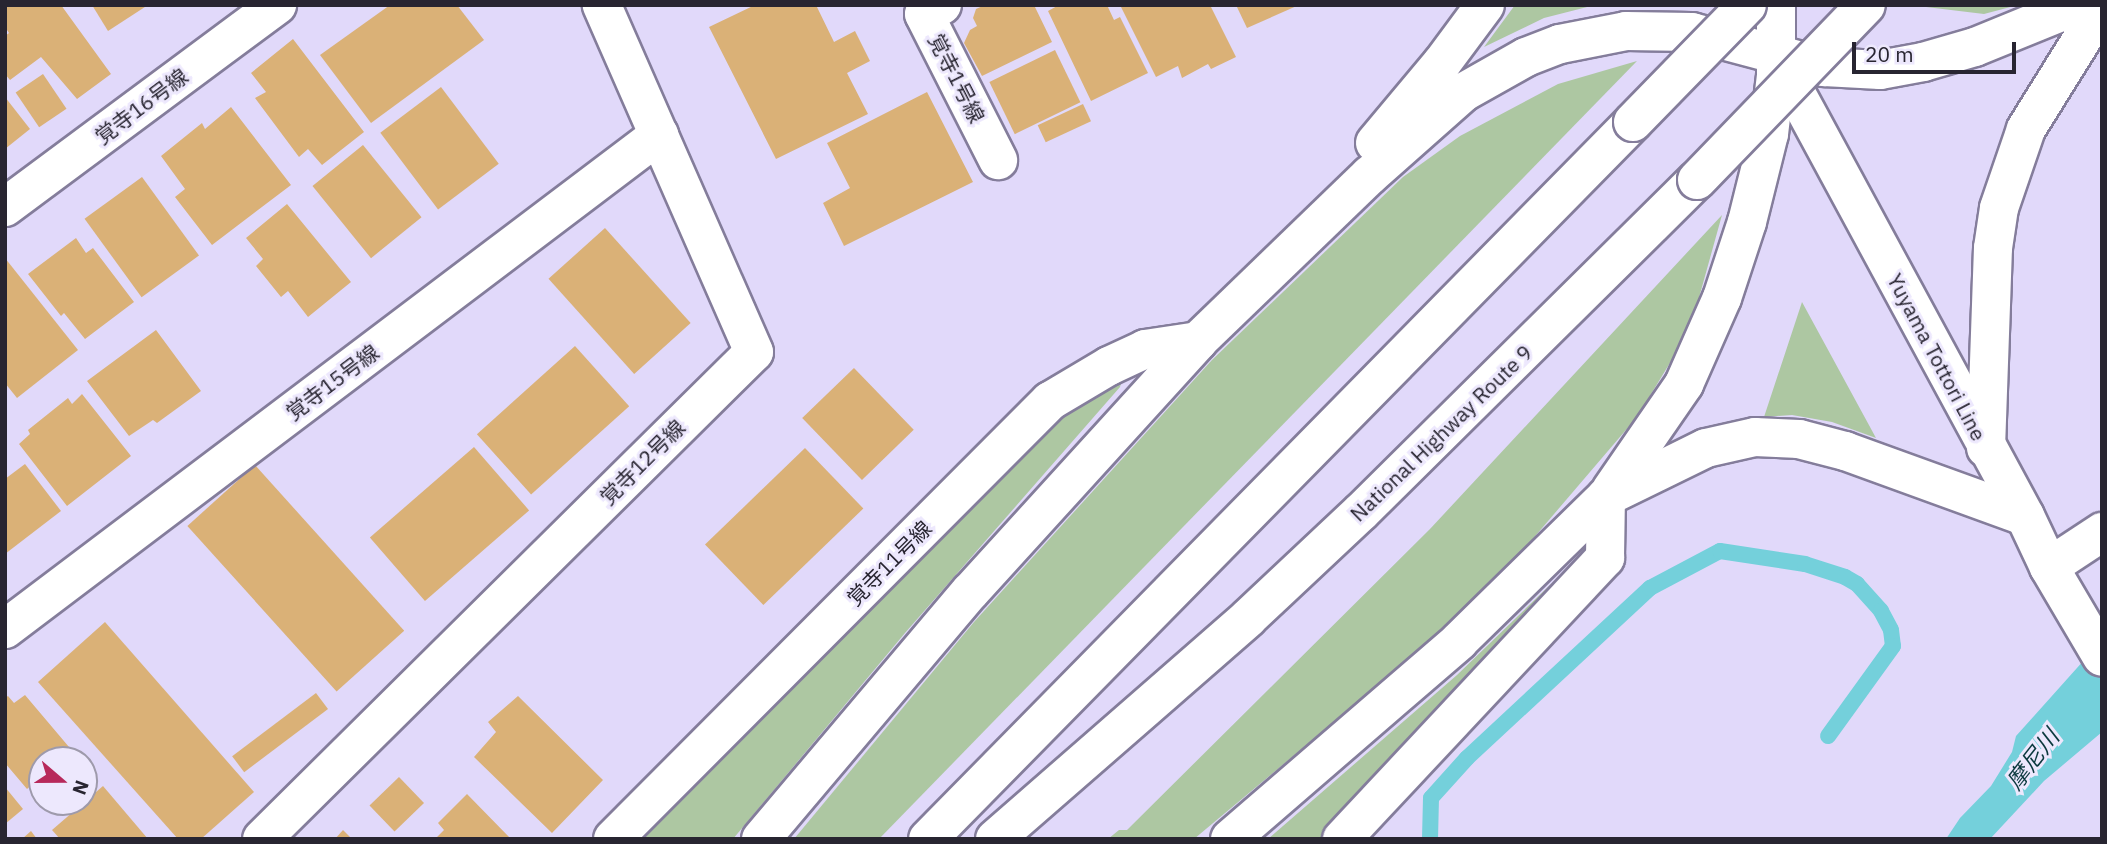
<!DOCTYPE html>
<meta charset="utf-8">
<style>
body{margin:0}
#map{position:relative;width:2107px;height:844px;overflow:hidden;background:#e1d9fa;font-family:"IBM Plex Sans","Noto Sans JP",sans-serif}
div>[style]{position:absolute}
.green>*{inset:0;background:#adc7a2}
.water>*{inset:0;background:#74d0db}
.stream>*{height:16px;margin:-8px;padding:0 8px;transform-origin:8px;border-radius:8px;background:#74d0db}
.building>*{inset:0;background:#dab177;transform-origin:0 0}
.roads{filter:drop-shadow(2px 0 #847d9b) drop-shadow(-2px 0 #847d9b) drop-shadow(0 2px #847d9b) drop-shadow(0 -2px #847d9b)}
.minor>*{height:38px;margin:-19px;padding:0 19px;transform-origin:19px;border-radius:19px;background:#fff}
.secondary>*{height:38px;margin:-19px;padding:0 19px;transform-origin:19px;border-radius:19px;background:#fff}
.trunk>*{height:38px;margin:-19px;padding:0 19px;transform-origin:19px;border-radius:19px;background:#fff}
.bridges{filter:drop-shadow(2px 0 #847d9b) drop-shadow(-2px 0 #847d9b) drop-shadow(0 2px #847d9b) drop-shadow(0 -2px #847d9b)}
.trunk-bridge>*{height:38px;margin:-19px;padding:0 19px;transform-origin:19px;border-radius:19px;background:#fff}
span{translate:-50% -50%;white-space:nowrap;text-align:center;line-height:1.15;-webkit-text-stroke:6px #ede8fd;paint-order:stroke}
.street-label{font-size:21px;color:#282531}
.water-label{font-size:23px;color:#0b393e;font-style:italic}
.frame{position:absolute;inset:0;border:7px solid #282531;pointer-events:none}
.north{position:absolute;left:28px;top:746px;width:70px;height:70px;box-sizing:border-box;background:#ede8fd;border:2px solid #9e9aab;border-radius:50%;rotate:110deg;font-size:19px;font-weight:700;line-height:28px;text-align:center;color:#282531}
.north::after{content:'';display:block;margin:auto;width:24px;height:32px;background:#b7295b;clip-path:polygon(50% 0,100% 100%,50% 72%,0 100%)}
.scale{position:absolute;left:1852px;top:42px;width:164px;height:32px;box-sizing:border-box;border:4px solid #282531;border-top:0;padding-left:9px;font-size:21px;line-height:24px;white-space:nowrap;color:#282531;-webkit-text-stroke:5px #ede8fd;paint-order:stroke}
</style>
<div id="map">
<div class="green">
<i style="clip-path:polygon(1515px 5px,1595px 5px,1544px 18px,1484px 47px)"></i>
<i style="clip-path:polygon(1928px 5px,2018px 5px,1984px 14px,1926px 7px)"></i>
<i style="clip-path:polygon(1637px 61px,879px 839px,794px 839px,974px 622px,1212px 360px,1403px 177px,1460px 136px,1558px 84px)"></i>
<i style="clip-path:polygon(1722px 215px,1690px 330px,1637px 417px,1525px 548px,1420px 650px,1194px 839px,1108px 839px,1119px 830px,1127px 830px,1430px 529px)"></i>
<i style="clip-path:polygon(1802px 302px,1876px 438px,1832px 422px,1792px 415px,1764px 417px)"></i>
<i style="clip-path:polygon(1125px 369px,1120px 387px,905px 633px,733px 839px,637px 839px,1058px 408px)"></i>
<i style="clip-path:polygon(1573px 568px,1324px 839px,1268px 839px,1457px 675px,1552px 583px)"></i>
</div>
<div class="water">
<i style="clip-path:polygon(2102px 640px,2102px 732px,2044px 781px,1990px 839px,1946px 839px,1960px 818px,1991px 786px,2012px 752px,2016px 736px)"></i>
</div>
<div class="stream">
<i style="left:1430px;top:839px;width:41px;rotate:-88.6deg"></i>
<i style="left:1431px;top:798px;width:54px;rotate:-48deg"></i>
<i style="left:1467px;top:758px;width:250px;rotate:-42.9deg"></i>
<i style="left:1650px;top:588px;width:79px;rotate:-27.9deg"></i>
<i style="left:1720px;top:551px;width:86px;rotate:8.7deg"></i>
<i style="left:1805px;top:564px;width:42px;rotate:18deg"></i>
<i style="left:1845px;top:577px;width:14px;rotate:30deg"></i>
<i style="left:1857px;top:584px;width:36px;rotate:48deg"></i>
<i style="left:1881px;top:611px;width:21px;rotate:62deg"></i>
<i style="left:1891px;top:630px;width:16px;rotate:83deg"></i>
<i style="left:1893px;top:646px;width:111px;rotate:125.8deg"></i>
</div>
<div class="building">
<i style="clip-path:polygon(5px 5px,61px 5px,111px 74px,77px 99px,41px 57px,10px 80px,5px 74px,5px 36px,9px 33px,5px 27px)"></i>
<i style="clip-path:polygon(92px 5px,148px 5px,108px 31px)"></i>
<i style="clip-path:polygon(390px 5px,457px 5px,484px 40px,371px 123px,320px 55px)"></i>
<i style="clip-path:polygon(755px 5px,816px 5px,834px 42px,855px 31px,870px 61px,847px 73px,868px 114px,776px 159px,709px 27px)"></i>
<i style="clip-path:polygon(985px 5px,1034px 5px,1052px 42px,982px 76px,964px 43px,970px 30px,977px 26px,973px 18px,976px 9px)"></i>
<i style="clip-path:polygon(1059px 5px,1107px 5px,1114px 20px,1120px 17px,1148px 73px,1091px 101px,1048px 11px)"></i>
<i style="clip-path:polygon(1120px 5px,1210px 5px,1236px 57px,1211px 69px,1208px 64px,1182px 78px,1178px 66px,1156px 77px)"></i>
<i style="clip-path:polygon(1236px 5px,1299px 5px,1247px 28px)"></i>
<i style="clip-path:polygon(293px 39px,364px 132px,322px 165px,308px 149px,299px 157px,255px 98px,266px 92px,251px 73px)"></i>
<i style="left:1055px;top:50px;width:58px;height:73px;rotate:64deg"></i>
<i style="left:43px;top:74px;width:42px;height:33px;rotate:56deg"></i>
<i style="left:441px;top:87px;width:96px;height:76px;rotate:53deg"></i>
<i style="clip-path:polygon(927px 92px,973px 182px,844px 246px,823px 203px,850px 188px,827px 143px)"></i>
<i style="clip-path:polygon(5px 97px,30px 129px,5px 149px)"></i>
<i style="left:1083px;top:104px;width:19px;height:50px;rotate:65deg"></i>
<i style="clip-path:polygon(231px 107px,291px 185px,212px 245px,175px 197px,185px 189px,161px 156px,202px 123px,205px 129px)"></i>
<i style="left:363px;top:145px;width:93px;height:65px;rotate:51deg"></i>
<i style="left:142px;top:177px;width:97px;height:71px;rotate:54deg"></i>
<i style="clip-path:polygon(287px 204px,351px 282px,308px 317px,288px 291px,281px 297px,256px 266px,263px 259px,246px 238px)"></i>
<i style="left:605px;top:228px;width:128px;height:76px;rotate:48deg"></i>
<i style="clip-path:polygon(76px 238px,86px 253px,93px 248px,134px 302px,85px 339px,64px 313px,61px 316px,28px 274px)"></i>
<i style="clip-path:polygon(5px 258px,78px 350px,17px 398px,5px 383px)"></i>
<i style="clip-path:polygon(156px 330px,201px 391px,157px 423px,153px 420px,129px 436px,87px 381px)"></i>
<i style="left:575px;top:346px;width:81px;height:132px;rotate:48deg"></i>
<i style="left:854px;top:368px;width:86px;height:72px;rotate:46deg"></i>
<i style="clip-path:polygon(82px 394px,131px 456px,67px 506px,19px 444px,30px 434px,28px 430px,68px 398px,72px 404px)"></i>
<i style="left:474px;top:447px;width:84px;height:138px;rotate:49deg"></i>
<i style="left:805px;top:448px;width:84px;height:139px;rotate:46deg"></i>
<i style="clip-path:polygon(25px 464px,61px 511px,5px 554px,5px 479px)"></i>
<i style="left:255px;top:465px;width:223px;height:91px;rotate:48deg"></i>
<i style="clip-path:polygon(105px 622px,254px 792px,201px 839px,178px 839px,38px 682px)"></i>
<i style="left:316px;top:693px;width:20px;height:105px;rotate:53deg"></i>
<i style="clip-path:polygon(25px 695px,80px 760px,42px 760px,42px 775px,27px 789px,5px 763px,5px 698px,8px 696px,14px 703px)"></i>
<i style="clip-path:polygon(518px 696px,603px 780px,552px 833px,474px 757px,496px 732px,488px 722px)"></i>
<i style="left:399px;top:777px;width:36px;height:41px;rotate:46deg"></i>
<i style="clip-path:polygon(103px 786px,148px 839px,60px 839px,52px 830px)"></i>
<i style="clip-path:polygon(5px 787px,23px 809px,5px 824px)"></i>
<i style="clip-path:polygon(467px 794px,511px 839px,435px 839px,444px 830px,438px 823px)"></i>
<i style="clip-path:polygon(343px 830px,352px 839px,335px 839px)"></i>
<i style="clip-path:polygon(31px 831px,37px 839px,22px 839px)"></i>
</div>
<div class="roads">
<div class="minor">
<i style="left:942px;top:5px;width:20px;rotate:153deg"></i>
<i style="left:924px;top:14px;width:164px;rotate:63.1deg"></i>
<i style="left:5px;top:207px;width:339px;rotate:-36.6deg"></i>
<i style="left:2049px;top:567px;width:64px;rotate:-33.4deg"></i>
<i style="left:5px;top:629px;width:820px;rotate:-37.07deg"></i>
<i style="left:262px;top:839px;width:692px;rotate:-44.71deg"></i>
<i style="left:754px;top:352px;width:379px;rotate:-113.7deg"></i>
<i style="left:613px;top:839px;width:619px;rotate:-45.07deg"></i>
<i style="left:1050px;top:401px;width:69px;rotate:-30.7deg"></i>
<i style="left:1109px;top:366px;width:40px;rotate:-25deg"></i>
<i style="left:1145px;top:349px;width:54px;rotate:-8.6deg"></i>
<i style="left:1342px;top:839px;width:385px;rotate:-46.9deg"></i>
<i style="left:1605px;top:558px;width:61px;rotate:-89.1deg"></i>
</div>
<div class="secondary">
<i style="left:1776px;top:56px;width:523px;rotate:61.57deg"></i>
<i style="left:2025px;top:516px;width:56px;rotate:64.8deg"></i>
<i style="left:2049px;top:567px;width:104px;rotate:59.5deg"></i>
</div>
<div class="trunk">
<i style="left:1375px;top:143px;width:104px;rotate:-50.1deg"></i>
<i style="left:1442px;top:63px;width:72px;rotate:-53.4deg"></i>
<i style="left:1986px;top:448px;width:200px;rotate:-88deg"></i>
<i style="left:1993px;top:248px;width:40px;rotate:-81.5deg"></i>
<i style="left:1999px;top:208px;width:83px;rotate:-71.1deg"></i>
<i style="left:2026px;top:129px;width:144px;rotate:-58.1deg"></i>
<i style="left:1611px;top:490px;width:129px;rotate:-55.4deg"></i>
<i style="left:1684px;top:384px;width:94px;rotate:-66.2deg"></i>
<i style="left:1722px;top:298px;width:80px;rotate:-71.8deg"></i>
<i style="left:1747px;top:222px;width:91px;rotate:-76deg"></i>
<i style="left:1769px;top:134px;width:59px;rotate:-83.2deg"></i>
<i style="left:1776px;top:75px;width:70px;rotate:-90deg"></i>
<i style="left:761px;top:839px;width:324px;rotate:-49.8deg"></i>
<i style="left:970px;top:592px;width:339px;rotate:-47.7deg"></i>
<i style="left:1198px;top:341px;width:238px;rotate:-44deg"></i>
<i style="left:1369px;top:176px;width:127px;rotate:-41.5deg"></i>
<i style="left:1464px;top:92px;width:71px;rotate:-29.4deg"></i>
<i style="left:1526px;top:57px;width:36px;rotate:-21deg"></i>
<i style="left:1560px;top:44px;width:67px;rotate:-11.1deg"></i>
<i style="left:1626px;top:31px;width:66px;rotate:0.9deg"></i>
<i style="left:1692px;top:32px;width:137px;rotate:14.9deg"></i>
<i style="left:1824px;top:67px;width:56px;rotate:3.1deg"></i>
<i style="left:1880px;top:70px;width:44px;rotate:-10.5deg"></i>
<i style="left:1923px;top:62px;width:54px;rotate:-16.1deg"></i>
<i style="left:1975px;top:47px;width:111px;rotate:-22.2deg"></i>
<i style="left:928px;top:839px;width:1006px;rotate:-45.48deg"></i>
<i style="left:995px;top:839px;width:336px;rotate:-41.1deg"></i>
<i style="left:1248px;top:618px;width:155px;rotate:-43.2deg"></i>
<i style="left:1361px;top:512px;width:472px;rotate:-44.7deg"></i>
<i style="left:1230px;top:839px;width:303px;rotate:-40.8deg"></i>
<i style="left:1459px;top:641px;width:206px;rotate:-44.4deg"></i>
<i style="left:1606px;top:497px;width:111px;rotate:-26.1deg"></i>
<i style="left:1706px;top:448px;width:50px;rotate:-12.7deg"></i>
<i style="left:1755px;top:437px;width:44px;rotate:2.6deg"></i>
<i style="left:1799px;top:439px;width:48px;rotate:14.6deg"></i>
<i style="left:1845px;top:451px;width:191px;rotate:19.9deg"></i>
</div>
</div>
<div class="bridges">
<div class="trunk-bridge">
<i style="left:1633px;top:122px;width:163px;rotate:-45.7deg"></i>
<i style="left:1697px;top:180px;width:243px;rotate:-46deg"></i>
</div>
</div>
<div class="street-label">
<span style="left:957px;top:78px;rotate:63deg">覚寺1号線</span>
<span style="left:141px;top:106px;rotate:-37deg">覚寺16号線</span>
<span style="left:1937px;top:357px;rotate:62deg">Yuyama Tottori Line</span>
<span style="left:332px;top:382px;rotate:-37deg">覚寺15号線</span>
<span style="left:1441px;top:433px;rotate:-44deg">National Highway Route 9</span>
<span style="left:642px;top:462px;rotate:-45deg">覚寺12号線</span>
<span style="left:889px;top:563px;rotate:-45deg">覚寺11号線</span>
</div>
<div class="water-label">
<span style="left:2032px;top:759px;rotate:-52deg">摩尼川</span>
</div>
<div class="frame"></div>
<div class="north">N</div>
<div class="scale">20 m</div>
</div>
